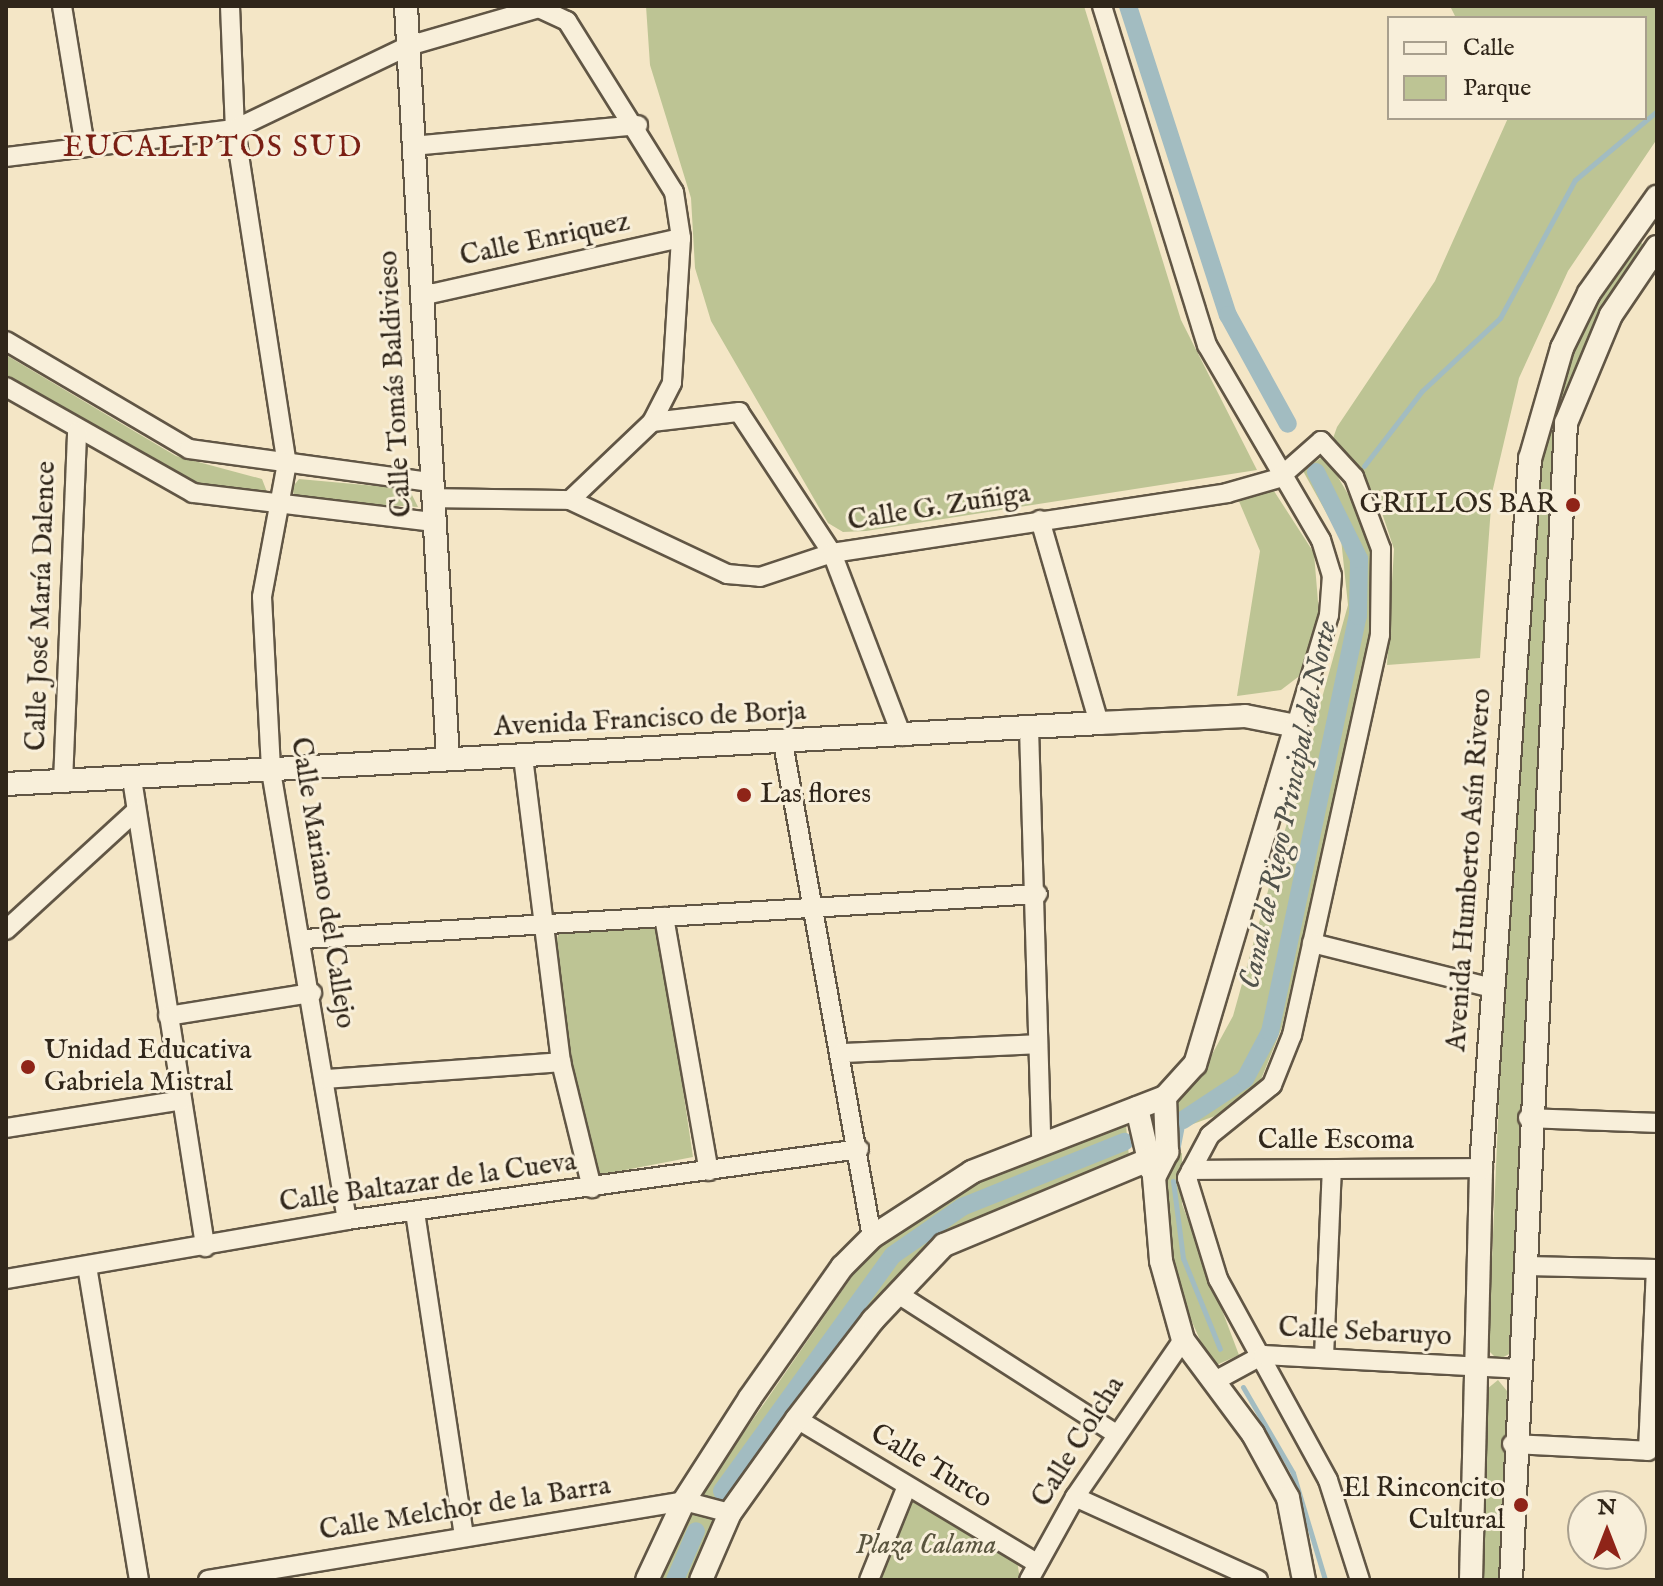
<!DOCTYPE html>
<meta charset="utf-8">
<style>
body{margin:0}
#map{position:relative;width:1663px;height:1586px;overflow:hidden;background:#f4e6c6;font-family:"IM FELL English",serif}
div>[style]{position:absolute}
.green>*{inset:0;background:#bdc494}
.stream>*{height:5px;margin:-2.5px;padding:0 2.5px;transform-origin:2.5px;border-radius:2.5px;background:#a2bcc1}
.canal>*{height:18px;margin:-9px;padding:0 9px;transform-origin:9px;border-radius:9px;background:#a2bcc1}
.roads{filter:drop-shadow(2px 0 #615645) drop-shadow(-2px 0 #615645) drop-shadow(0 2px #615645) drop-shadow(0 -2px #615645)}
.minor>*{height:18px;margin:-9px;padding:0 9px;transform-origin:9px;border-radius:9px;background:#f8efda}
.tertiary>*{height:22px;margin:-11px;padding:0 11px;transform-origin:11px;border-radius:11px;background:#f8efda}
.dots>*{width:22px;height:22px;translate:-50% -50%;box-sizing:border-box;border:4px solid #f8efda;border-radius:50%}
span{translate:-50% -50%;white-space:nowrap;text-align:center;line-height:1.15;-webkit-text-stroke:6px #f8efda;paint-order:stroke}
.street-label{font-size:28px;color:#30261a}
.poi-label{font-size:28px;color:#30261a}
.right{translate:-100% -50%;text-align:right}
.left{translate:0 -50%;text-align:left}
.park-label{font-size:28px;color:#5a553f;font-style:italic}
.neighbourhood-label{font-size:30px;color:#7a1f14;letter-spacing:2px}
.water-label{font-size:30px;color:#52534c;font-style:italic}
.frame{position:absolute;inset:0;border:8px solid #30261a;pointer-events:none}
.legend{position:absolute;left:1387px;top:16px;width:260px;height:104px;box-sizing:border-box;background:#f8efda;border:2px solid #a89f8d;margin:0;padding:10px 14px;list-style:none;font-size:24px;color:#30261a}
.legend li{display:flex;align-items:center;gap:16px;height:40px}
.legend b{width:40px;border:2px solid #a89f8d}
.north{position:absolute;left:1567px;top:1490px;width:80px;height:80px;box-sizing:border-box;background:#f8efda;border:2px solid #a89f8d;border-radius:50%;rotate:0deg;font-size:22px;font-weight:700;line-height:32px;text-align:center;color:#30261a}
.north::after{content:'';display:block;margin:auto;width:28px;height:36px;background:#8f2418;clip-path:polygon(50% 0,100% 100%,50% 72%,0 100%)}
</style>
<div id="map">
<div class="green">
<i style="clip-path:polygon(646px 6px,1084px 6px,1181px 320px,1257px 470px,866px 531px,843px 532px,828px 523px,711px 321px,695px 268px,691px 198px,650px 65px)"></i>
<i style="clip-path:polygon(1450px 6px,1657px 6px,1657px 139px,1568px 271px,1519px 378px,1492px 493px,1480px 658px,1387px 665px,1394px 549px,1376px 495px,1331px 444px,1337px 427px,1435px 281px,1508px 118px,1645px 118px,1645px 18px,1456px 18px)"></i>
<i style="clip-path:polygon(1637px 240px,1647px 247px,1592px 333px,1557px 429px,1513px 1352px,1498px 1360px,1488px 1350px,1506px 938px,1542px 437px,1584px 325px)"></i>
<i style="clip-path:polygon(6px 355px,176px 456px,262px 479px,267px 492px,206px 487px,172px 474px,6px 376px)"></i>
<i style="clip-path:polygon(1325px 455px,1365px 523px,1374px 564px,1373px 627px,1282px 1027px,1260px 1082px,1215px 1116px,1171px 1132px,1171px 1104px,1204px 1069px,1233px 1016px,1348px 605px,1341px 539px,1303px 471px)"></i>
<i style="clip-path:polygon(299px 479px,409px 489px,418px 507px,298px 500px,291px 489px)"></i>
<i style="clip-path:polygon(1274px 491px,1314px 553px,1319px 614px,1302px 674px,1281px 690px,1237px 696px,1260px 551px,1238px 499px)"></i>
<i style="clip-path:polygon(659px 928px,693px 1157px,594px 1176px,552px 952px,559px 933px)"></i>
<i style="clip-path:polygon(1126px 1125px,1129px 1157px,931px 1243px,843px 1343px,725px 1503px,700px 1496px,864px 1259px,911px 1218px,967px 1187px)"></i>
<i style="clip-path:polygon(1182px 1153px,1182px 1204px,1239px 1355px,1212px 1367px,1169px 1270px,1160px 1187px,1167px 1156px)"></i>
<i style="clip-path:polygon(1498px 1380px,1507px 1391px,1499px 1580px,1479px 1580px,1487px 1389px)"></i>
<i style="clip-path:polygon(911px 1500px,1017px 1560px,1020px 1580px,878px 1580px)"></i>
<i style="clip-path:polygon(690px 1512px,718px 1519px,693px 1580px,658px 1580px)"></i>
</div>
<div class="stream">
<i style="left:1364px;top:466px;width:95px;rotate:-52.3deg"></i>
<i style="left:1422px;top:391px;width:107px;rotate:-43.1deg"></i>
<i style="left:1500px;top:318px;width:157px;rotate:-61.5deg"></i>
<i style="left:1575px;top:180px;width:107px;rotate:-40.1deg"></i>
<i style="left:1177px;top:1151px;width:32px;rotate:-79deg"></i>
<i style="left:1173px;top:1181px;width:78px;rotate:82.6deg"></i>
<i style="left:1183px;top:1258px;width:98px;rotate:67.9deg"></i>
<i style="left:1243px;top:1387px;width:99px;rotate:59.8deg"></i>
<i style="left:1293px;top:1473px;width:112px;rotate:73.3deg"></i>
</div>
<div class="canal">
<i style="left:1128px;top:6px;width:325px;rotate:72.1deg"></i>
<i style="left:1228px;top:315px;width:124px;rotate:61.2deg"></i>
<i style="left:1183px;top:1120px;width:74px;rotate:-33.5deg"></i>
<i style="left:1245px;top:1079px;width:53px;rotate:-62deg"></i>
<i style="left:1270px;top:1032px;width:425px;rotate:-78.1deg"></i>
<i style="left:1358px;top:616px;width:57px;rotate:-89deg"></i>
<i style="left:1359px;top:559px;width:97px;rotate:-116.3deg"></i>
<i style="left:722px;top:1491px;width:291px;rotate:-54.1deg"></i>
<i style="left:893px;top:1255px;width:84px;rotate:-34.8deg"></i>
<i style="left:962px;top:1207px;width:175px;rotate:-21.9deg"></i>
<i style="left:675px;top:1580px;width:53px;rotate:-66.8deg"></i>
</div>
<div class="roads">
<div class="minor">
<i style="left:62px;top:6px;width:143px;rotate:80.7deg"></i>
<i style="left:230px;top:6px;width:123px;rotate:87.7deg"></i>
<i style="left:235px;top:129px;width:338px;rotate:81.2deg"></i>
<i style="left:287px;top:463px;width:136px;rotate:100.6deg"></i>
<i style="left:262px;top:597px;width:174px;rotate:87deg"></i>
<i style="left:271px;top:771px;width:455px;rotate:80.4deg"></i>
<i style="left:1102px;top:6px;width:355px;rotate:72.8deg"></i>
<i style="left:1207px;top:345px;width:226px;rotate:59.7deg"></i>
<i style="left:1321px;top:540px;width:37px;rotate:73deg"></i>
<i style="left:1332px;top:575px;width:40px;rotate:94.3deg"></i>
<i style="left:1329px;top:615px;width:116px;rotate:106.6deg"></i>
<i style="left:413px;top:146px;width:226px;rotate:-5.3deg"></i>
<i style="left:6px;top:157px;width:231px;rotate:-7deg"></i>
<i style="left:235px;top:129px;width:192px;rotate:-25.6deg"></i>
<i style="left:408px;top:46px;width:136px;rotate:-16.2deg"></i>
<i style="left:539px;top:8px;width:31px;rotate:25deg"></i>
<i style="left:567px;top:21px;width:202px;rotate:58deg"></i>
<i style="left:674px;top:192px;width:47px;rotate:81.3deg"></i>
<i style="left:681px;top:238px;width:145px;rotate:93.6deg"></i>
<i style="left:672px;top:383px;width:44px;rotate:117.1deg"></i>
<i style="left:652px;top:422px;width:113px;rotate:136.4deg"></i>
<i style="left:570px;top:500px;width:138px;rotate:-179.2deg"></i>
<i style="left:421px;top:296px;width:266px;rotate:-12.6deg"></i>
<i style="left:6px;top:341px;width:212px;rotate:30.5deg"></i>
<i style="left:189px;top:449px;width:244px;rotate:7.8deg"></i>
<i style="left:6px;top:387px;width:215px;rotate:29.5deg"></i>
<i style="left:193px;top:493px;width:242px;rotate:6.9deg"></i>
<i style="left:652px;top:422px;width:88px;rotate:-6.6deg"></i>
<i style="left:739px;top:412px;width:169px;rotate:56.6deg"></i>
<i style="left:832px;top:553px;width:196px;rotate:69.1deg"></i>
<i style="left:570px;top:500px;width:174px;rotate:25.2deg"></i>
<i style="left:727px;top:574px;width:33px;rotate:5deg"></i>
<i style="left:760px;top:577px;width:76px;rotate:-18.4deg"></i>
<i style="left:832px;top:553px;width:400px;rotate:-8.6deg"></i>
<i style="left:1227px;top:493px;width:54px;rotate:-16.1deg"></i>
<i style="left:1279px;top:478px;width:56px;rotate:-41.4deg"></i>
<i style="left:1321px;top:441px;width:49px;rotate:47.5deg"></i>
<i style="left:1354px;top:477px;width:77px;rotate:69.4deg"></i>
<i style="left:1381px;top:549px;width:86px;rotate:90.7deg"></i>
<i style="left:1380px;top:635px;width:410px;rotate:102.4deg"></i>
<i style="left:1292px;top:1035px;width:54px;rotate:111.8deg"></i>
<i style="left:1272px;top:1085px;width:80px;rotate:141.1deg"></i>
<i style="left:1210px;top:1135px;width:49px;rotate:118.1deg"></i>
<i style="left:1187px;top:1178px;width:106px;rotate:72.9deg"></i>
<i style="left:1218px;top:1279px;width:229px;rotate:61.3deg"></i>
<i style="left:1328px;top:1480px;width:105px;rotate:72.3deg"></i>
<i style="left:1040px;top:520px;width:211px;rotate:73.8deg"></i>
<i style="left:1029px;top:728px;width:416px;rotate:88.3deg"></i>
<i style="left:783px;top:743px;width:502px;rotate:79.79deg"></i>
<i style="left:523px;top:757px;width:307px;rotate:82.9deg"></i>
<i style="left:561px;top:1062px;width:130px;rotate:76.2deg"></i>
<i style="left:132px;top:779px;width:474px;rotate:81.1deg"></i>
<i style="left:63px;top:783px;width:352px;rotate:-87.7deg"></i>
<i style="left:664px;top:917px;width:258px;rotate:80deg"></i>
<i style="left:6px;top:930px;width:175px;rotate:-42.5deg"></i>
<i style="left:304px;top:939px;width:735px;rotate:-3.51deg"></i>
<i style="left:1312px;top:943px;width:187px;rotate:14deg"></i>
<i style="left:168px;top:1016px;width:146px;rotate:-9.1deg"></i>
<i style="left:842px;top:1053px;width:196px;rotate:-2.6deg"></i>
<i style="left:326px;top:1079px;width:236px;rotate:-4.1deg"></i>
<i style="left:1528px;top:1118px;width:129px;rotate:2.2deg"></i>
<i style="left:6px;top:1128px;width:178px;rotate:-9deg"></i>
<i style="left:1191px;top:1170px;width:290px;rotate:-0.4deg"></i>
<i style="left:415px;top:1212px;width:328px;rotate:81.4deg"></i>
<i style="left:87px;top:1266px;width:318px;rotate:80.6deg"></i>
<i style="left:1525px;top:1266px;width:132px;rotate:1.3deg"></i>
<i style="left:6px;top:1279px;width:346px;rotate:-9.8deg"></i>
<i style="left:347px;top:1220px;width:517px;rotate:-7.89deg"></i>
<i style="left:898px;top:1294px;width:259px;rotate:32.7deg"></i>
<i style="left:1324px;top:1357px;width:187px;rotate:-87.6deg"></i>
<i style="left:1213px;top:1382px;width:57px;rotate:-28.4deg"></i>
<i style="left:1263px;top:1355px;width:257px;rotate:3.1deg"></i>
<i style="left:797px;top:1419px;width:280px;rotate:31deg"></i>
<i style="left:1512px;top:1444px;width:136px;rotate:2.9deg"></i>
<i style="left:1648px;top:1451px;width:182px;rotate:-87.5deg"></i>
<i style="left:1075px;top:1497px;width:201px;rotate:24.4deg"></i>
<i style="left:208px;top:1580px;width:483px;rotate:-9.4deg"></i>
<i style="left:684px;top:1501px;width:48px;rotate:14.6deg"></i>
<i style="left:869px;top:1580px;width:101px;rotate:-68deg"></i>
<i style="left:1029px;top:1580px;width:95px;rotate:-61deg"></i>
<i style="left:1075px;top:1497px;width:191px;rotate:-55.5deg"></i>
</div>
<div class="tertiary">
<i style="left:406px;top:6px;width:754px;rotate:86.81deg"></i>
<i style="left:6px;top:784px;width:1095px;rotate:-3.19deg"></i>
<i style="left:1099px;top:723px;width:146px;rotate:-2.7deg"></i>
<i style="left:1245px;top:716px;width:52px;rotate:11.1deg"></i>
<i style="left:1296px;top:726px;width:353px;rotate:106.6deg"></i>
<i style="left:1195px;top:1064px;width:45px;rotate:132.3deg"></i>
<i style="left:1165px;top:1097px;width:207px;rotate:158.8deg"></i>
<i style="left:972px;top:1172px;width:119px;rotate:147deg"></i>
<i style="left:872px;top:1237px;width:42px;rotate:135deg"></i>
<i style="left:842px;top:1267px;width:160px;rotate:125.1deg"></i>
<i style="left:750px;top:1398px;width:122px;rotate:122.7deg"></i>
<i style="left:684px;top:1501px;width:87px;rotate:115.1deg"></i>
<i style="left:1165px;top:1097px;width:55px;rotate:87.9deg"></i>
<i style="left:1167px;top:1152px;width:28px;rotate:117deg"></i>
<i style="left:1154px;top:1177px;width:84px;rotate:85.2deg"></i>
<i style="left:1161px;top:1261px;width:82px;rotate:74.4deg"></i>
<i style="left:1183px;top:1340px;width:117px;rotate:53.3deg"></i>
<i style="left:1253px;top:1434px;width:73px;rotate:61.3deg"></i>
<i style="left:1288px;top:1498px;width:84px;rotate:79deg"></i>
<i style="left:1137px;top:1108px;width:63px;rotate:77.1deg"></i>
<i style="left:701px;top:1580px;width:73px;rotate:-66.6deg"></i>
<i style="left:730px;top:1513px;width:115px;rotate:-54.5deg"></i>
<i style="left:797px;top:1419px;width:125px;rotate:-52.5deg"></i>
<i style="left:873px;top:1320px;width:103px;rotate:-46.6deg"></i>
<i style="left:944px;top:1245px;width:242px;rotate:-22.6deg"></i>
<i style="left:1471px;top:1580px;width:412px;rotate:-88.6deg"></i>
<i style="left:1481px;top:1168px;width:711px;rotate:-86.05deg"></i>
<i style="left:1530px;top:459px;width:116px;rotate:-73.9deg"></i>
<i style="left:1562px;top:348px;width:61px;rotate:-63.9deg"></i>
<i style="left:1589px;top:293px;width:118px;rotate:-54.7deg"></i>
<i style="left:1511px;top:1580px;width:1158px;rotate:-87.28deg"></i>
<i style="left:1566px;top:423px;width:117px;rotate:-67.4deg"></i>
<i style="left:1611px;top:315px;width:82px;rotate:-55.9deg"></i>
</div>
</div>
<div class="dots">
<i style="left:1573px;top:505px;background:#8f2418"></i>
<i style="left:744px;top:795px;background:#8f2418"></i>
<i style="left:28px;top:1067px;background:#8f2418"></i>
<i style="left:1521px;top:1505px;background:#8f2418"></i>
</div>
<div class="street-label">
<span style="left:545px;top:240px;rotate:-12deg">Calle Enriquez</span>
<span style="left:396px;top:384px;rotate:-93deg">Calle Tomás Baldivieso</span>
<span style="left:939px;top:508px;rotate:-9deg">Calle G. Zuñiga</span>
<span style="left:42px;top:606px;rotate:-88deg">Calle José María Dalence</span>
<span style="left:650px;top:720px;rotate:-3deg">Avenida Francisco de Borja</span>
<span style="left:1470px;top:870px;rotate:-86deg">Avenida Humberto Asín Rivero</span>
<span style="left:322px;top:883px;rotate:81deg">Calle Mariano del Callejo</span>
<span style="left:1336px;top:1141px">Calle Escoma</span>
<span style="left:428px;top:1183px;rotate:-8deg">Calle Baltazar de la Cueva</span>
<span style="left:1365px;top:1333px;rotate:3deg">Calle Sebaruyo</span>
<span style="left:1079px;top:1442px;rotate:-58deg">Calle Colcha</span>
<span style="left:931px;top:1467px;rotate:31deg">Calle Turco</span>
<span style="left:465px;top:1509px;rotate:-9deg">Calle Melchor de la Barra</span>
</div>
<div class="poi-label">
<span class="right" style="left:1557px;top:505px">GRILLOS BAR</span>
<span class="left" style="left:760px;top:795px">Las flores</span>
<span class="left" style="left:44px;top:1067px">Unidad Educativa<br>Gabriela Mistral</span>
<span class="right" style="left:1505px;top:1505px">El Rinconcito<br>Cultural</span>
</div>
<div class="park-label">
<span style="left:926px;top:1546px">Plaza Calama</span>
</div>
<div class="neighbourhood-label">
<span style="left:213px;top:148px">EUCALIPTOS SUD</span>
</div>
<div class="water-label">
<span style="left:1289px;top:805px;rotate:-78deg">Canal de Riego Principal del Norte</span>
</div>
<div class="frame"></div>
<ul class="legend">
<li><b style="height:10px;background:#f8efda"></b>Calle</li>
<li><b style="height:22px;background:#bdc494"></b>Parque</li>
</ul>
<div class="north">N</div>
</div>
